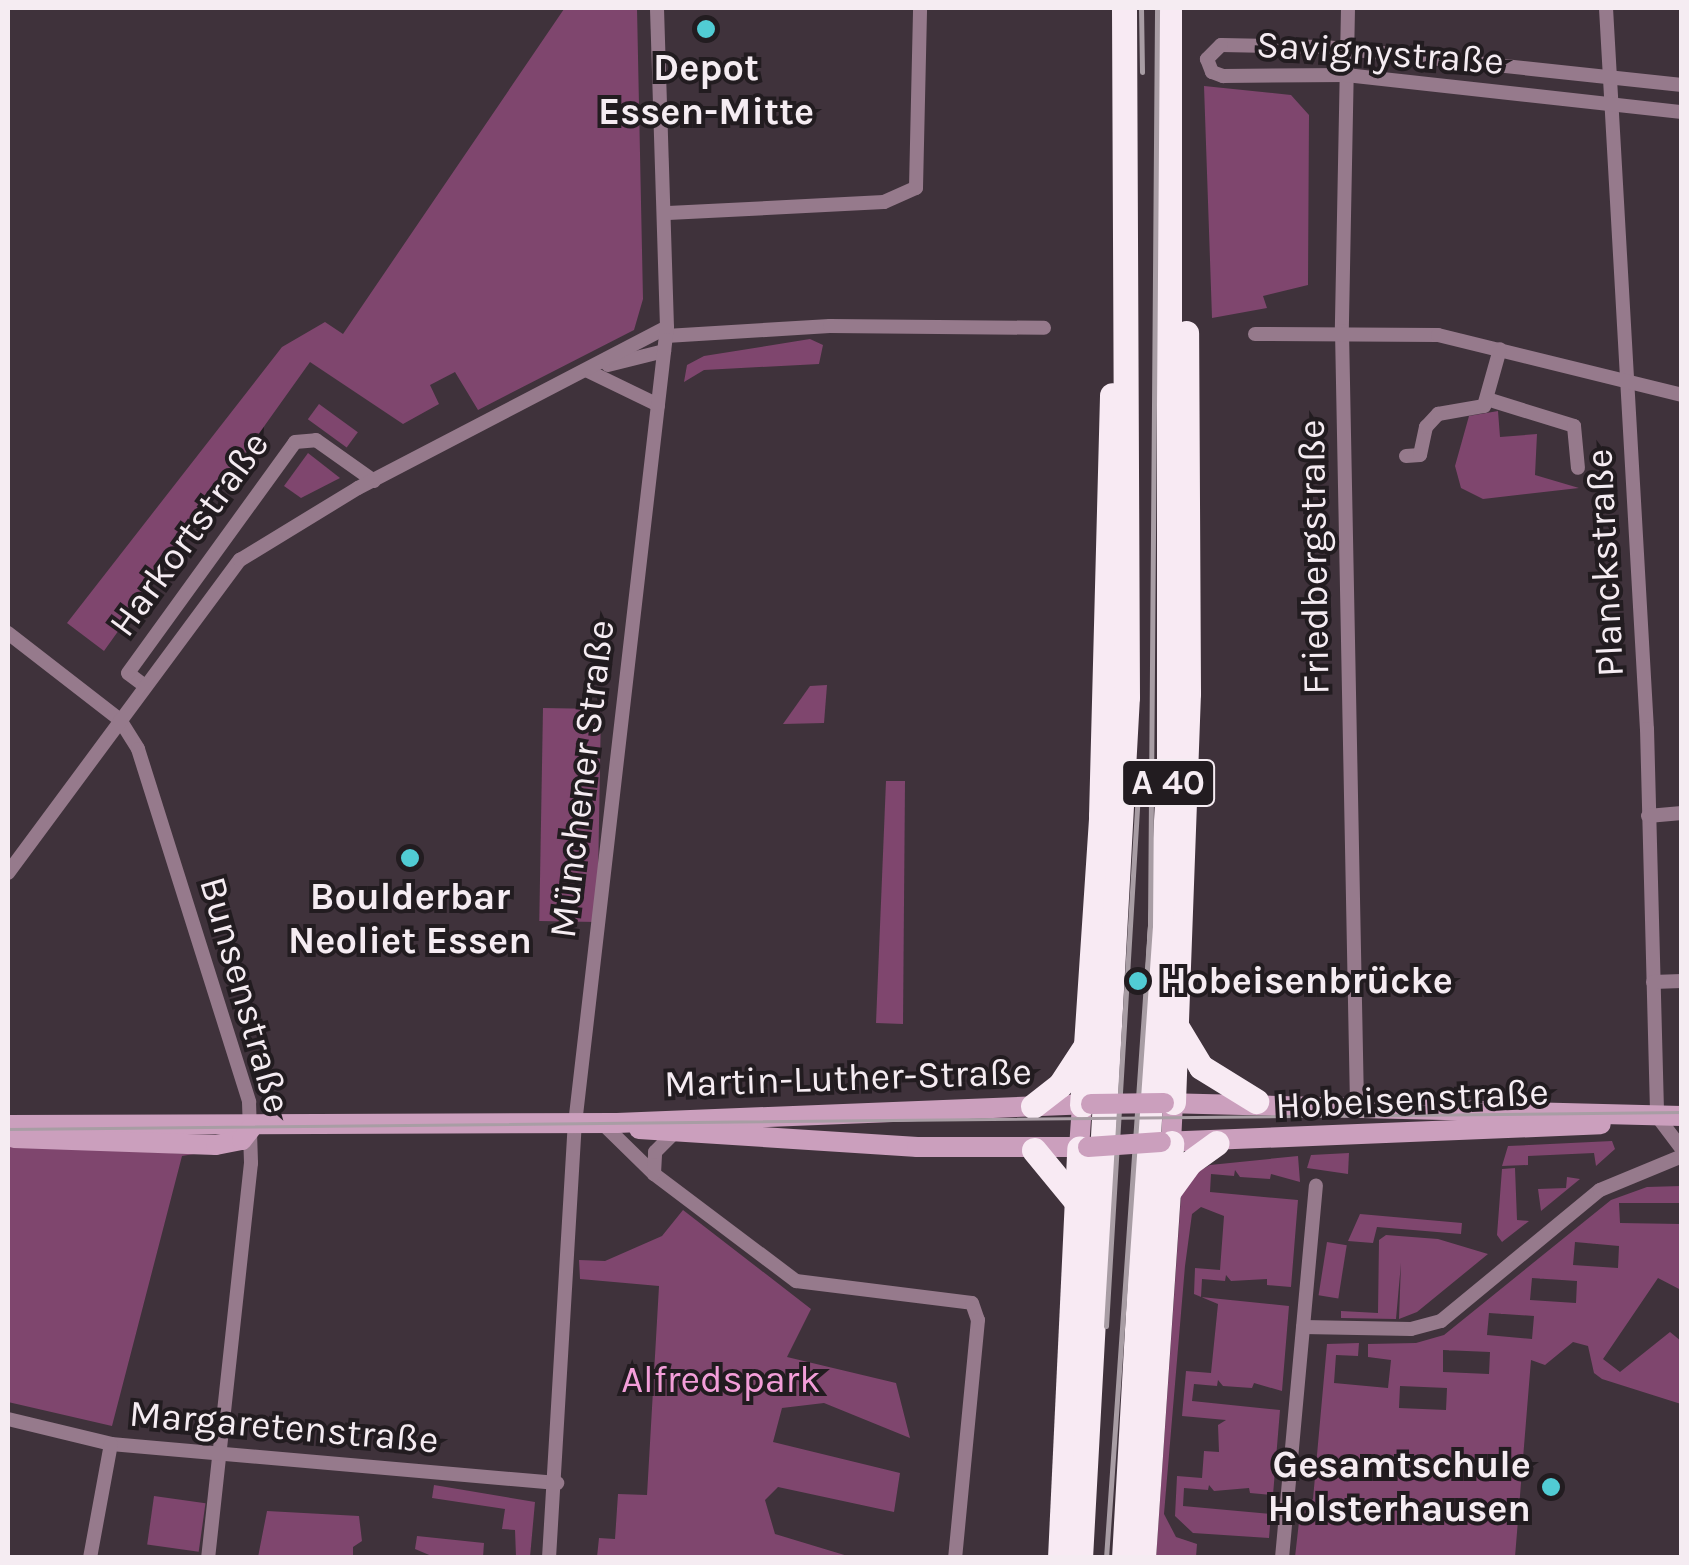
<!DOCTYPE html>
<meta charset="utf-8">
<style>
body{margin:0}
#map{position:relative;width:1689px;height:1565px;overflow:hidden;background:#3f323b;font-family:Karla,sans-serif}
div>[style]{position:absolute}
.green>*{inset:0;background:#7f466e;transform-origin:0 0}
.street>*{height:14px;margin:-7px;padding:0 7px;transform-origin:7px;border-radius:7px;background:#967a8c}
.secondary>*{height:20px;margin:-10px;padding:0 10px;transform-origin:10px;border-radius:10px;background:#cb9fbd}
.highway>*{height:25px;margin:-12.5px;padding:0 12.5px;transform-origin:12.5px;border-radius:12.5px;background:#f8eaf3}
.tram>*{height:2.5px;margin:-1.25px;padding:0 1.25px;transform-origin:1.25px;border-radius:1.25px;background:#a89da4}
.rail>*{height:5px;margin:-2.5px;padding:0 2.5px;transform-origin:2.5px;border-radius:2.5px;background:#a89da4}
.secondary-bridge>*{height:20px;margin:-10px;padding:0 10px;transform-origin:10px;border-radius:10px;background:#cb9fbd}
.dots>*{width:28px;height:28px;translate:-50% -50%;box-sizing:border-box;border:5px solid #221c20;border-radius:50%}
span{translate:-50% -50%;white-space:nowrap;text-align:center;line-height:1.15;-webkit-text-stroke:8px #221c20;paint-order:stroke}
.shield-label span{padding:2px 8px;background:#221c20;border:2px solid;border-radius:8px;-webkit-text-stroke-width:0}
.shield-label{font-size:35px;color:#f5ecf2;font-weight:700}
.street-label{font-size:38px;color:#f5ecf2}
.poi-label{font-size:38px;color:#f5ecf2;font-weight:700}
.left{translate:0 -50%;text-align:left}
.right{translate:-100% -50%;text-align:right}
.park-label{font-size:38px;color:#f39ed9}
.frame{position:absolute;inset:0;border:10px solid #f5ecf2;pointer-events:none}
</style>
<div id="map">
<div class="green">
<i style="clip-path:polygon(637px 8px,643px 299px,634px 330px,478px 410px,455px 372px,430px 385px,439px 404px,403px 424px,310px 362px,104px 651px,67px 623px,282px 347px,325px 322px,343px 334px,564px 9px)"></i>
<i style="clip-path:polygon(1204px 86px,1291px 95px,1309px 115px,1308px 285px,1263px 296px,1267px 308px,1212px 318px)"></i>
<i style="clip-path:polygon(810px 339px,823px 345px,819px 364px,704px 370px,684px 382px,687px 365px,704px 356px)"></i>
<i style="left:319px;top:404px;width:48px;height:19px;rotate:36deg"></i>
<i style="clip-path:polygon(1498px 411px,1500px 437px,1537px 434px,1535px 475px,1579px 488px,1483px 499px,1461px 488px,1455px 466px,1469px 416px)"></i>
<i style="clip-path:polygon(308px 453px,340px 478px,301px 498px,284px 486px)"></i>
<i style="clip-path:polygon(827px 685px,824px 723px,783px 724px,810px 686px)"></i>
<i style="left:543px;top:708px;width:58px;height:213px;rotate:1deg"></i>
<i style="clip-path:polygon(886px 781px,905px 781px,903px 1024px,876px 1023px)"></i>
<i style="clip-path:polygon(1612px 1141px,1615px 1149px,1596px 1166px,1594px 1153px,1528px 1156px,1528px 1165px,1502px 1166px,1508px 1146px)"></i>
<i style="clip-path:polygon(8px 1146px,194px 1154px,182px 1156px,112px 1426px,8px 1402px)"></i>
<i style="clip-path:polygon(1349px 1153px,1348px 1174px,1307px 1168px,1311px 1155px)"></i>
<i style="clip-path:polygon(1298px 1156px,1300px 1182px,1271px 1174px,1270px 1179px,1240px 1177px,1235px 1170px,1234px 1176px,1211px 1174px,1210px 1192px,1298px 1200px,1291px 1287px,1267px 1285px,1267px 1279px,1231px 1281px,1226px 1275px,1225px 1281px,1202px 1279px,1201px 1297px,1289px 1306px,1282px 1391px,1254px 1383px,1252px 1388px,1223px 1386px,1218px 1380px,1217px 1386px,1194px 1384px,1192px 1401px,1280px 1410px,1273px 1495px,1250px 1493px,1249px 1488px,1214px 1491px,1209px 1485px,1208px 1490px,1184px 1488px,1183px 1506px,1271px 1514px,1269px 1538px,1193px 1533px,1175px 1516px,1177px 1476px,1202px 1478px,1204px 1451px,1219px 1452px,1218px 1425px,1226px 1420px,1182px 1416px,1186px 1371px,1211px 1373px,1218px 1304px,1194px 1294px,1195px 1268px,1220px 1270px,1224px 1216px,1201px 1207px,1192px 1214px,1185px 1266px,1164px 1514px,1176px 1537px,1197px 1544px,1196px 1557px,1156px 1558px,1181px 1196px,1194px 1174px,1210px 1165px)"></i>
<i style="clip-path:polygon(1515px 1168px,1517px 1220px,1529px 1221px,1502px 1242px,1497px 1235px,1502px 1169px)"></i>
<i style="clip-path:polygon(1567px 1177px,1580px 1179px,1541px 1211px,1538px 1189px,1566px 1188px)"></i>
<i style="clip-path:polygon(evenodd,1681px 1186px,1681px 1203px,1619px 1203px,1620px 1223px,1681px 1224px,1681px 1290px,1658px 1278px,1603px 1359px,1620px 1372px,1670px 1332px,1681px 1341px,1681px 1404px,1602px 1379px,1594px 1373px,1588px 1346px,1573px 1342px,1545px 1365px,1531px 1360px,1515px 1557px,1295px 1557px,1300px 1513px,1313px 1499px,1327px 1344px,1359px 1343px,1358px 1356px,1336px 1355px,1334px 1383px,1388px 1388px,1391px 1360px,1368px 1357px,1368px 1344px,1416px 1343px,1444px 1335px,1611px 1200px,1647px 1187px,1681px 1186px,1575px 1242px,1619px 1246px,1618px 1268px,1573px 1265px,1575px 1242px,1681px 1186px,1532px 1278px,1577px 1281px,1576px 1303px,1530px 1300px,1532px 1278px,1681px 1186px,1489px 1313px,1534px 1316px,1532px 1339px,1487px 1335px,1489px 1313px,1681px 1186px,1443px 1350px,1490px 1352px,1489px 1374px,1443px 1372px,1443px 1350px,1681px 1186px,1400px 1386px,1447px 1388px,1446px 1410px,1399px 1408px,1400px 1386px)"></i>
<i style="clip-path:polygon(683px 1210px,811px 1309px,787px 1357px,896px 1383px,910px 1438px,824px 1403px,782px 1408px,773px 1442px,900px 1473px,894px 1512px,778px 1487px,765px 1500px,775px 1534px,851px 1557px,597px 1557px,599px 1538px,615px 1539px,618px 1494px,647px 1495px,659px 1286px,580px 1279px,579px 1260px,605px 1261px,662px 1236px)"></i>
<i style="clip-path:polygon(1360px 1214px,1462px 1223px,1461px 1234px,1377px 1227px,1373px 1243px,1348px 1241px)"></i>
<i style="clip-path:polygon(1386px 1235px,1438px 1239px,1488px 1254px,1417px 1312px,1399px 1319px,1401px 1263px,1396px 1319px,1341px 1318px,1341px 1311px,1378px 1313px,1379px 1240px)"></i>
<i style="left:1327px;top:1242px;width:20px;height:54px;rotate:9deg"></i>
<i style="clip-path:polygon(434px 1485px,535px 1502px,530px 1557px,516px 1557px,515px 1530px,502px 1529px,505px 1509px,432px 1498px)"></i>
<i style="left:154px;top:1496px;width:52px;height:49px;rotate:8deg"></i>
<i style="clip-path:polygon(267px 1511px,359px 1516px,362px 1541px,353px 1547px,353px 1557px,258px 1557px)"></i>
<i style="clip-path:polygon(417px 1536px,484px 1543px,483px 1557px,434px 1557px,415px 1549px)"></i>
</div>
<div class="street">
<i style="left:1348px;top:8px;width:323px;rotate:91.1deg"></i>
<i style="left:1342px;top:331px;width:774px;rotate:88.89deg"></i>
<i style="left:1606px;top:8px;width:722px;rotate:86.75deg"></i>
<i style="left:1647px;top:729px;width:387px;rotate:88.5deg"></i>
<i style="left:1657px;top:1116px;width:41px;rotate:52.9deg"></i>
<i style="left:1682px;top:85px;width:359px;rotate:-173.9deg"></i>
<i style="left:1325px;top:47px;width:104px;rotate:-178.9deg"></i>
<i style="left:1221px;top:45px;width:20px;rotate:135deg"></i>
<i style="left:1207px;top:59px;width:14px;rotate:69deg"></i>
<i style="left:1212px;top:72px;width:12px;rotate:20deg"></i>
<i style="left:1223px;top:76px;width:123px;rotate:-0.5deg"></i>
<i style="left:1346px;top:75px;width:338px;rotate:6.3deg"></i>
<i style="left:668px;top:213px;width:216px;rotate:-2.9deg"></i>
<i style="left:884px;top:202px;width:35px;rotate:-24deg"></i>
<i style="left:916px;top:188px;width:180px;rotate:-88.7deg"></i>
<i style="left:1255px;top:334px;width:183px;rotate:0.3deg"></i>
<i style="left:1438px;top:335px;width:251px;rotate:13.8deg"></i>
<i style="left:666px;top:336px;width:164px;rotate:-3.5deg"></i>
<i style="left:830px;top:326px;width:214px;rotate:0.5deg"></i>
<i style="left:608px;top:365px;width:58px;rotate:-14deg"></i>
<i style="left:588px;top:371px;width:78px;rotate:25.9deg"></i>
<i style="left:1487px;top:399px;width:91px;rotate:17.2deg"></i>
<i style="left:1574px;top:426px;width:42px;rotate:84.6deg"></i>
<i style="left:1406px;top:456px;width:14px;rotate:-4deg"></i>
<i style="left:1420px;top:455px;width:29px;rotate:-78deg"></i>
<i style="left:1426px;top:427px;width:18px;rotate:-47deg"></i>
<i style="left:1438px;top:414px;width:47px;rotate:-9.9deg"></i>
<i style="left:1484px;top:406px;width:59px;rotate:-74.3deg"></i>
<i style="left:8px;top:633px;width:142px;rotate:37.8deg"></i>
<i style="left:120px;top:720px;width:34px;rotate:58deg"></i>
<i style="left:138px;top:749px;width:370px;rotate:72.5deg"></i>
<i style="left:249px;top:1102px;width:61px;rotate:88.1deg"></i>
<i style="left:251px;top:1163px;width:397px;rotate:96.2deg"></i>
<i style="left:145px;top:686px;width:21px;rotate:-143deg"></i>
<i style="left:128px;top:673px;width:285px;rotate:-54.1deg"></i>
<i style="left:295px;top:442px;width:21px;rotate:-5deg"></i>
<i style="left:316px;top:440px;width:71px;rotate:35.3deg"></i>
<i style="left:1648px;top:816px;width:34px;rotate:-5deg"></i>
<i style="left:8px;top:873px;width:390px;rotate:-53.5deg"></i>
<i style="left:240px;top:560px;width:138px;rotate:-31.4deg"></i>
<i style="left:358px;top:488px;width:348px;rotate:-27.5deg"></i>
<i style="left:1653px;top:982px;width:29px;rotate:-2deg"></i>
<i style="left:602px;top:1123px;width:73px;rotate:44.4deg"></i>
<i style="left:654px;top:1174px;width:178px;rotate:37deg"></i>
<i style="left:796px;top:1281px;width:177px;rotate:7.1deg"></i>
<i style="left:972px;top:1303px;width:18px;rotate:71deg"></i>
<i style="left:978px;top:1320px;width:239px;rotate:95.5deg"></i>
<i style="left:654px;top:1174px;width:22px;rotate:-87deg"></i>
<i style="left:655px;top:1152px;width:24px;rotate:-45deg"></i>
<i style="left:1303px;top:1327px;width:108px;rotate:1.1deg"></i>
<i style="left:1411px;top:1329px;width:31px;rotate:-15deg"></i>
<i style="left:1441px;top:1321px;width:206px;rotate:-39.5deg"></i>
<i style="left:1600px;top:1190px;width:89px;rotate:-22.5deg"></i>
<i style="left:8px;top:1419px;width:106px;rotate:13.6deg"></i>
<i style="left:111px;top:1444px;width:448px;rotate:5deg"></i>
<i style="left:90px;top:1558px;width:116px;rotate:-79.6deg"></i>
<i style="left:549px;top:1558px;width:435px;rotate:-86.6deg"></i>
<i style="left:575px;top:1124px;width:802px;rotate:-83.42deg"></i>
<i style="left:667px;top:327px;width:319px;rotate:-91.8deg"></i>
<i style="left:1282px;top:1558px;width:374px;rotate:-84.8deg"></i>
</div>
<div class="secondary">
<i style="left:1164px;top:1103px;width:518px;rotate:1.44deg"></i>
<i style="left:8px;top:1125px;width:609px;rotate:-0.19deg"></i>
<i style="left:617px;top:1123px;width:474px;rotate:-2.3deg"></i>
<i style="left:639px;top:1129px;width:279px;rotate:3.7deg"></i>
<i style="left:917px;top:1147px;width:171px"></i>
<i style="left:14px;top:1138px;width:202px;rotate:2deg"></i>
<i style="left:216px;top:1145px;width:26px;rotate:-11deg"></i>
<i style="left:242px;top:1140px;width:16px;rotate:-52deg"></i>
<i style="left:1161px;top:1142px;width:440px;rotate:-2.3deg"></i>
<i style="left:1171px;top:1143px;width:41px;rotate:-87.2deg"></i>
<i style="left:1079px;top:1148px;width:43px;rotate:-86deg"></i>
</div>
<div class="highway">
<i style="left:1178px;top:1029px;width:44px;rotate:58.8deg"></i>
<i style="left:1201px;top:1067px;width:65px;rotate:31.7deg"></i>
<i style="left:1173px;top:1102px;width:409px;rotate:-87.9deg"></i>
<i style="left:1188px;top:693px;width:360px;rotate:-90.3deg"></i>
<i style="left:1082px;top:1105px;width:290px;rotate:-86.2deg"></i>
<i style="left:1101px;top:816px;width:421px;rotate:-88.5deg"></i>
<i style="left:1033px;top:1106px;width:34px;rotate:-38deg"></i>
<i style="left:1060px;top:1085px;width:45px;rotate:-56.7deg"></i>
<i style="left:1034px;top:1150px;width:66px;rotate:50.5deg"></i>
<i style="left:1166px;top:1195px;width:39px;rotate:-54deg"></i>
<i style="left:1189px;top:1163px;width:34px;rotate:-36deg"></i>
<i style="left:1060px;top:1558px;width:410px;rotate:-87.3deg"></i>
<i style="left:1080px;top:1558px;width:862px;rotate:-86.88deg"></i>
<i style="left:1127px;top:697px;width:689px;rotate:-90.25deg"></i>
<i style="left:1124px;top:1558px;width:790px;rotate:-86.74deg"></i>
<i style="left:1169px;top:769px;width:761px;rotate:-90deg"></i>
<i style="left:1143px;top:1558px;width:416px;rotate:-86.1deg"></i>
</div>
<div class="tram">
<i style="left:8px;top:1129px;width:1674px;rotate:-0.58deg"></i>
</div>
<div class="rail">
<i style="left:1141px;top:8px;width:64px;rotate:89.1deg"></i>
<i style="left:1106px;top:1326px;width:535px;rotate:-86.57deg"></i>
<i style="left:1106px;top:1558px;width:634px;rotate:-86.02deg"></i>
<i style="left:1150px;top:926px;width:918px;rotate:-89.56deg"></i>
</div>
<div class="secondary-bridge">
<i style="left:1091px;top:1104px;width:73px;rotate:-0.8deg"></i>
<i style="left:1088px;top:1147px;width:73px;rotate:-3.9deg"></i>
</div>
<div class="dots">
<i style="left:706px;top:29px;background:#51ccd4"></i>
<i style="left:410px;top:858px;background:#51ccd4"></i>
<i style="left:1138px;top:981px;background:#51ccd4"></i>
<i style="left:1551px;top:1487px;background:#51ccd4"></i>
</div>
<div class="shield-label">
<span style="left:1168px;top:783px">A 40</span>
</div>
<div class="street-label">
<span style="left:1380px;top:53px;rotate:4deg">Savignystraße</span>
<span style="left:189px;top:534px;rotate:-54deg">Harkortstraße</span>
<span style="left:1314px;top:557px;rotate:-91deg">Friedbergstraße</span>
<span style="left:1605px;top:563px;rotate:-93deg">Planckstraße</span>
<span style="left:582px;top:779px;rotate:-83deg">Münchener Straße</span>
<span style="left:245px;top:995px;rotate:74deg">Bunsenstraße</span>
<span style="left:848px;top:1078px;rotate:-2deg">Martin-Luther-Straße</span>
<span style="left:1412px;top:1099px;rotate:-3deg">Hobeisenstraße</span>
<span style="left:284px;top:1427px;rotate:5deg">Margaretenstraße</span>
</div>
<div class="poi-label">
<span style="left:706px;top:90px">Depot<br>Essen-Mitte</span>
<span style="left:410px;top:919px">Boulderbar<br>Neoliet Essen</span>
<span class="left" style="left:1160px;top:981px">Hobeisenbrücke</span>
<span class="right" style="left:1531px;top:1487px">Gesamtschule<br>Holsterhausen</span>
</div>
<div class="park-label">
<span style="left:721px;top:1380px">Alfredspark</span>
</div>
<div class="frame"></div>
</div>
